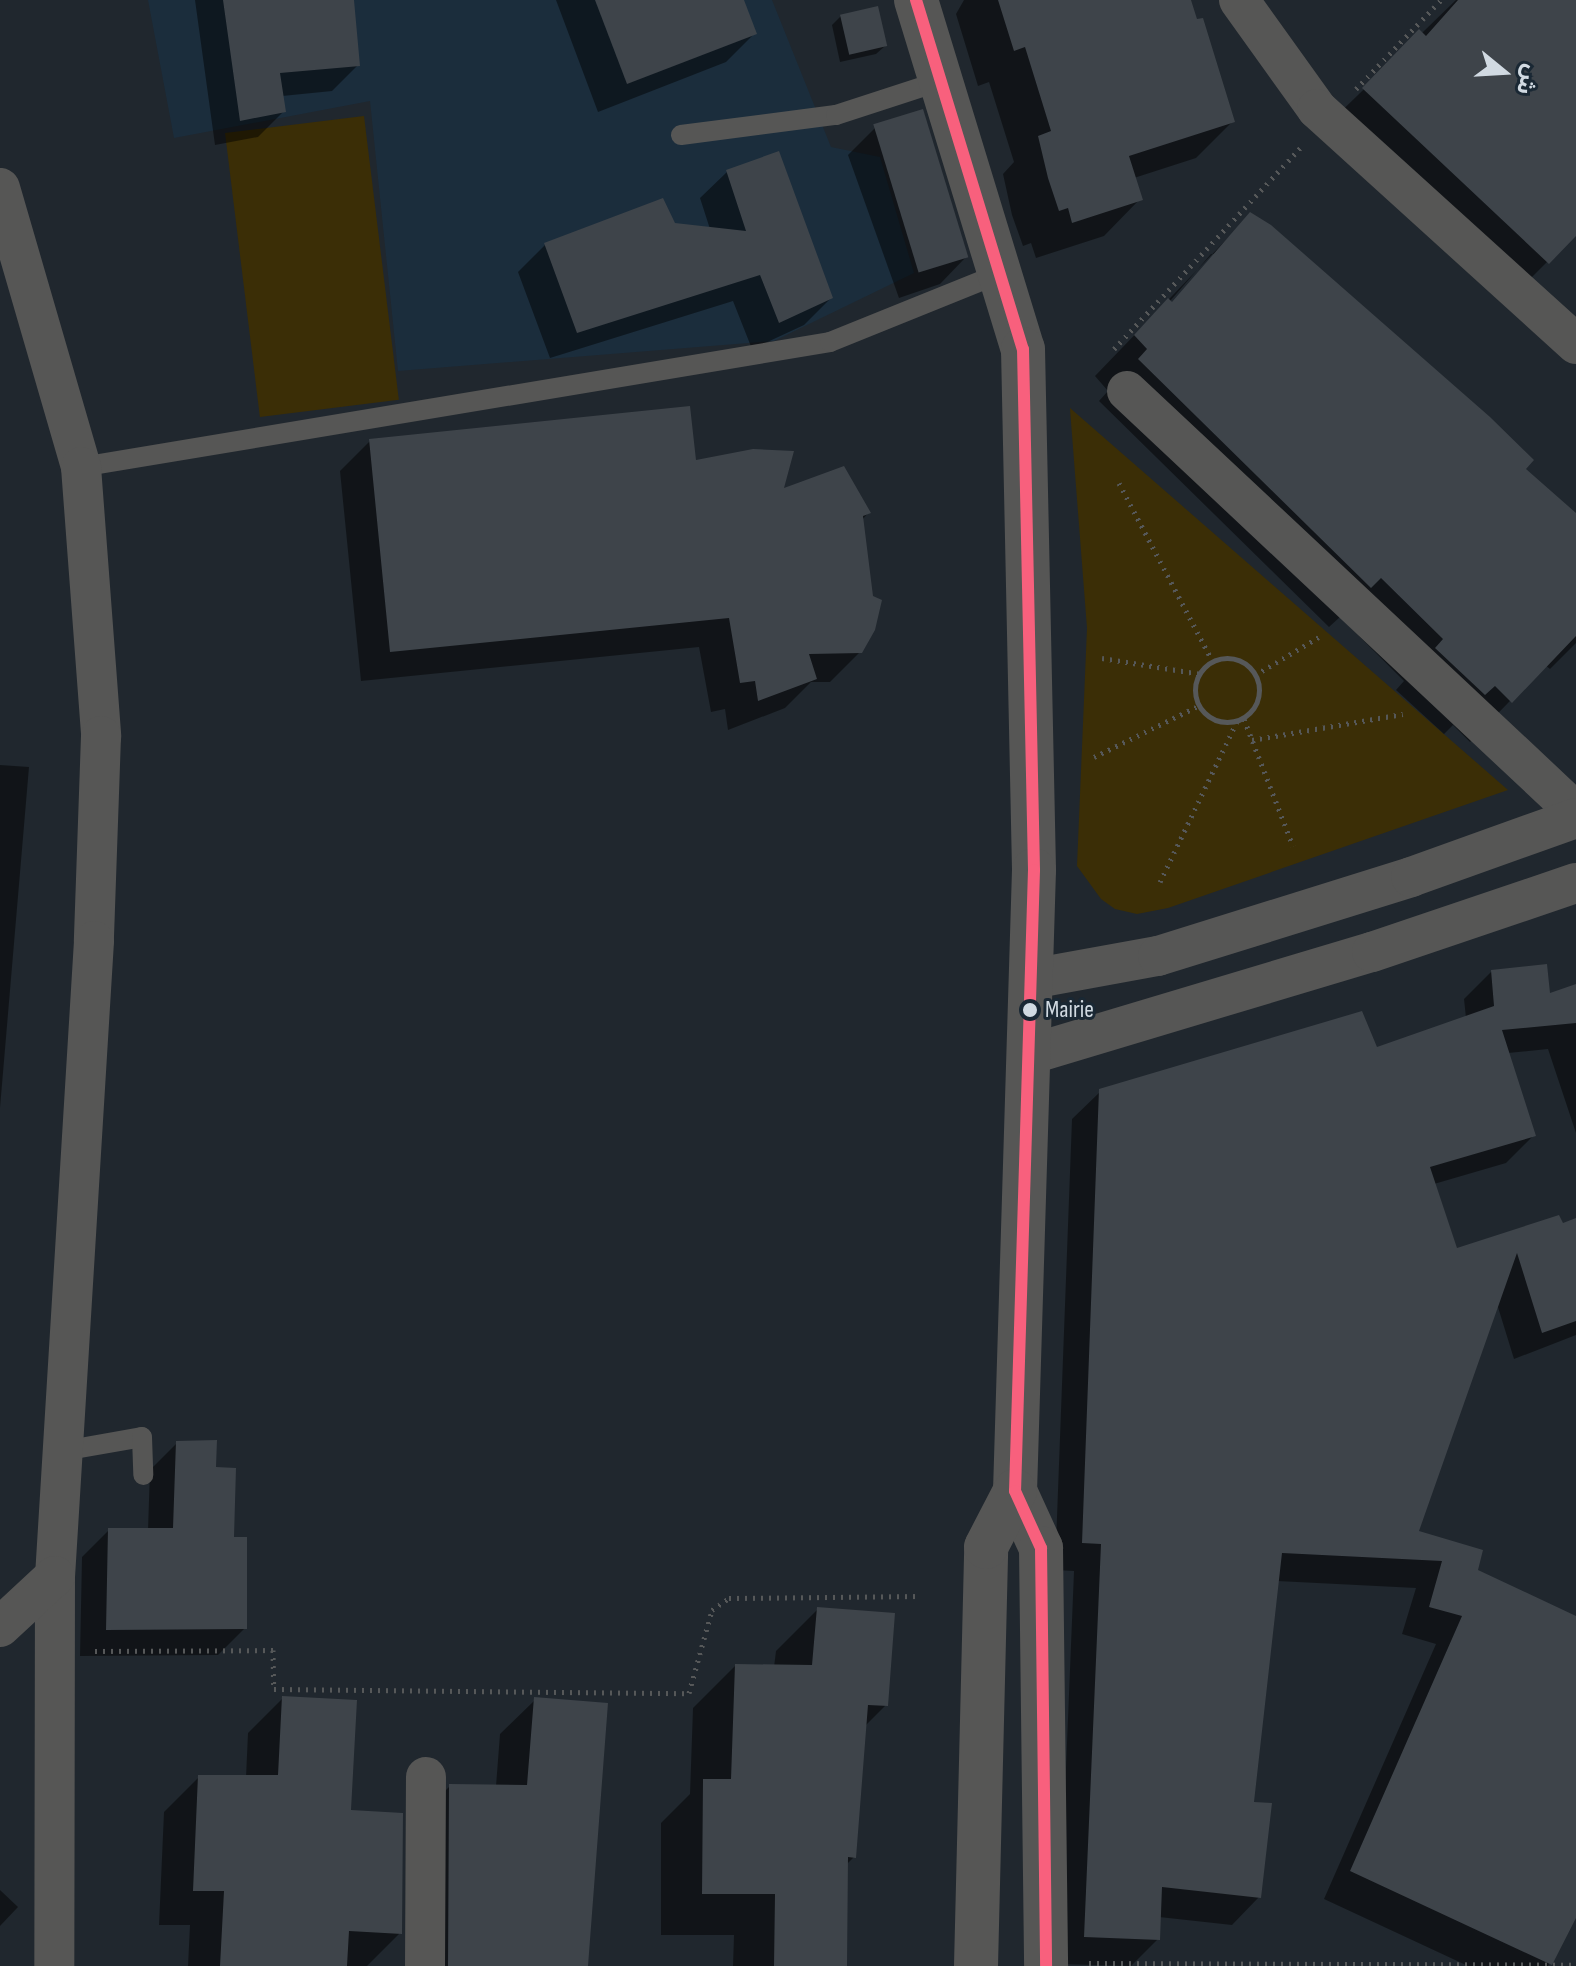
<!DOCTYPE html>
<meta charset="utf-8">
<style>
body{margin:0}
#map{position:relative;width:1576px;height:1966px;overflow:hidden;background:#20272e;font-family:"Sofia Sans Condensed","Noto Sans Arabic",sans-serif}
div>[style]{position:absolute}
.built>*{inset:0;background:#1b2d3c}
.green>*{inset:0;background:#3b2e06;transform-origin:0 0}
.shadow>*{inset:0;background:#0007}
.building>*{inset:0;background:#3e444a;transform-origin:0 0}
.path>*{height:5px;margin-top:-2.5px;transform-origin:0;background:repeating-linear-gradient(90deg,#565859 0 2px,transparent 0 8px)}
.path>.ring{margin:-2.5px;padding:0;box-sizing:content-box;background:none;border:5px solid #565859;border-radius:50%}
.service>*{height:20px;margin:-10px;padding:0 10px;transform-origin:10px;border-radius:10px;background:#565655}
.minor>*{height:40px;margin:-20px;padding:0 20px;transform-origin:20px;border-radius:20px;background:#565655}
.tertiary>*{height:44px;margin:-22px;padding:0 22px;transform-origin:22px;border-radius:22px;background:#565655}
.bus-1>*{height:12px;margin:-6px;padding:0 6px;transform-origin:6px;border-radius:6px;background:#f8607d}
.dots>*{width:22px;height:22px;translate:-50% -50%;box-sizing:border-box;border:4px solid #1a2834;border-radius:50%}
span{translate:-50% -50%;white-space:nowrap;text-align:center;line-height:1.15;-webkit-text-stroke:6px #1a2834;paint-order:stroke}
.bus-label{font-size:24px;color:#d1dae2}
.left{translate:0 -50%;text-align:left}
.north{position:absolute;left:1464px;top:32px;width:80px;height:80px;-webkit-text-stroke:6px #1a2834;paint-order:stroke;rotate:108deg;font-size:22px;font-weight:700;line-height:32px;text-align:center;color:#d1dae2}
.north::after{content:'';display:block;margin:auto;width:28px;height:36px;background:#d1dae2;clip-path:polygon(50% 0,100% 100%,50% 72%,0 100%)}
</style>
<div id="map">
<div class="built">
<i style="clip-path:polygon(148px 0,772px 0,831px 147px,880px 157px,914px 273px,774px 341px,398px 371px,370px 101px,174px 138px)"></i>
</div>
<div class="green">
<i style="left:364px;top:116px;width:286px;height:140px;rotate:83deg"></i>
<i style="clip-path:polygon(1070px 409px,1070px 408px,1508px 790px,1168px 908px,1137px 914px,1115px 909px,1101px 899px,1077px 866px,1087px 628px)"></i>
</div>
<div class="shadow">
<i style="clip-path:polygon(195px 0,352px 0,358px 65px,332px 91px,282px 96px,284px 111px,258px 137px,215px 145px)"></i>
<i style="clip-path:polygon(556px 0,742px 0,755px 33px,726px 62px,598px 112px)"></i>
<i style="clip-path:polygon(964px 0,1189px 0,1232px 122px,1196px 158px,1134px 178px,1140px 199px,1104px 236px,1036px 258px,1031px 243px,1023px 246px,1012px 215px,1003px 174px,1014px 162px,989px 82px,978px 86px,956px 14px)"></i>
<i style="clip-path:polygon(1456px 0,1565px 0,1576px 10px,1576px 233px,1510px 299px,1326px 126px)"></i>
<i style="clip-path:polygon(841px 16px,885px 46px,876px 54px,840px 62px,832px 25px)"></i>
<i style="clip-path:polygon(875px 128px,966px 257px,940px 284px,899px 298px,848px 155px)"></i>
<i style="clip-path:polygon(727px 172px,831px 298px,804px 325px,752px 349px,733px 301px,550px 358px,518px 272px,545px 245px,674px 225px,710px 229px,700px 198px)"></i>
<i style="clip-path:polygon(evenodd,1250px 215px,1576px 516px,1576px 643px,1550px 669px,1545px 665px,1470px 742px,1453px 725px,1444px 734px,1396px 690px,1404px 681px,1340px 617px,1329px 627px,1099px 401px,1108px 391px,1095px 376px,1250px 215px,1211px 254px,1216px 254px,1167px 311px,1164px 308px,1211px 254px)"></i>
<i style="clip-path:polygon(370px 441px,694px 462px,781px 492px,869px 512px,862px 520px,860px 652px,830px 682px,811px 682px,785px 708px,728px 730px,725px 709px,711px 712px,699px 647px,361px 681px,340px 471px)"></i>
<i style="clip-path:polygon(0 765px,29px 767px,0 1108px)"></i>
<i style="clip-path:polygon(1491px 972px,1548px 996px,1576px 986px,1576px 1133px,1548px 1049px,1508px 1053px,1534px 1135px,1506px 1163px,1434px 1184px,1456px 1251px,1576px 1220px,1576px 1335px,1514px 1359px,1497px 1304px,1416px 1532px,1475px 1571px,1576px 1618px,1576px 1914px,1548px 1966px,1468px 1966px,1324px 1899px,1436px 1644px,1402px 1634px,1416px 1588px,1277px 1581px,1252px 1803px,1259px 1897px,1232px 1925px,1159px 1917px,1158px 1939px,1131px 1966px,1058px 1964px,1074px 1571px,1055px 1570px,1072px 1119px,1101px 1091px,1376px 1050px,1466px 1018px,1464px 999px)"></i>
<i style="clip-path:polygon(177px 1443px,214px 1469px,245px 1628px,218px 1655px,80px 1656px,82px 1557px,109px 1530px,148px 1530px,150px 1470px)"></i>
<i style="clip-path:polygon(818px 1609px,886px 1705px,864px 1727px,854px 1857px,846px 1865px,845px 1966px,733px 1966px,734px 1935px,661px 1935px,661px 1823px,690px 1794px,693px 1708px,735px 1666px,774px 1667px,776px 1651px)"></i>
<i style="clip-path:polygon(283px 1698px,349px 1812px,400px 1933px,367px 1966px,188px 1966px,190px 1925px,159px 1925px,164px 1812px,199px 1777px,246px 1777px,248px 1733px)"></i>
<i style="clip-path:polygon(535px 1700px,586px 1966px,414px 1966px,415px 1821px,450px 1786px,496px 1786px,500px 1734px)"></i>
<i style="clip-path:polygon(0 1890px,18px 1907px,0 1926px)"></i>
</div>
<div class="building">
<i style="clip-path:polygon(223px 0,354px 0,360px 66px,280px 73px,286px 112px,240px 121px)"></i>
<i style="clip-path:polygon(595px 0,744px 0,757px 34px,627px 84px)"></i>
<i style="clip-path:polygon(998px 0,1191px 0,1197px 19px,1203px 18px,1235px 122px,1129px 156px,1143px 200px,1072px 223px,1068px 208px,1059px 211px,1048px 178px,1038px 136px,1051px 131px,1025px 47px,1014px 51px)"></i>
<i style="clip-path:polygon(1458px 0,1576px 0,1576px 236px,1549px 264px,1362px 88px,1419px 29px,1426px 36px)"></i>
<i style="left:878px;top:6px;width:41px;height:39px;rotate:77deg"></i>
<i style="left:923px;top:109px;width:155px;height:52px;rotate:73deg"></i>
<i style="clip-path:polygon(779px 151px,833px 298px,779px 323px,760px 275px,577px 333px,544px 243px,663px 198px,675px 223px,746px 231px,726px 170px)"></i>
<i style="clip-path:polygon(1250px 212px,1271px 225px,1490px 417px,1534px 460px,1526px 469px,1576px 513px,1576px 636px,1512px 703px,1495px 686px,1485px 695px,1435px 648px,1443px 639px,1381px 578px,1371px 588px,1138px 359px,1147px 349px,1134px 335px,1168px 298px,1172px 302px)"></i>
<i style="clip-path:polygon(690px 406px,696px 460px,753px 449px,794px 451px,784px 488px,844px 466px,871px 513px,863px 516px,873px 596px,882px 600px,875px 630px,862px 653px,809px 654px,817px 679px,758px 701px,755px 681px,740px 683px,729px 618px,390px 652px,369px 439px)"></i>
<i style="clip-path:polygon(1547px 964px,1550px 993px,1576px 984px,1576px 1023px,1502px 1030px,1536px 1136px,1430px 1167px,1457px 1248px,1559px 1215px,1563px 1223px,1576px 1218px,1576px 1321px,1542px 1333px,1517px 1253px,1419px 1531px,1483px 1550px,1478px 1570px,1576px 1616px,1576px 1918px,1552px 1965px,1350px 1871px,1462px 1616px,1429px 1607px,1442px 1561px,1282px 1553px,1254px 1802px,1272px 1803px,1261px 1898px,1162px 1887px,1160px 1940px,1084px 1937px,1101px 1544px,1082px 1543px,1099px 1089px,1362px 1011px,1377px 1047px,1494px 1006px,1491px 970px)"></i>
<i style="clip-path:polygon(217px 1440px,216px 1467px,236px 1468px,234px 1537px,247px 1537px,247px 1629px,106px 1630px,108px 1528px,173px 1528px,176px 1441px)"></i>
<i style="clip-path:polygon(817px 1607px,895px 1613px,888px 1706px,868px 1705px,856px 1858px,848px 1857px,847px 1966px,774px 1966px,775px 1894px,702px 1894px,703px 1779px,731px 1779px,735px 1664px,812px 1665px)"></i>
<i style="clip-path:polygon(282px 1696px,357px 1700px,351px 1810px,403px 1813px,402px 1934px,349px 1931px,347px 1966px,220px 1966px,224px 1891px,193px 1891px,198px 1775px,278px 1775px)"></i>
<i style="clip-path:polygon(534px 1697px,608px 1703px,588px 1966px,448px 1966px,449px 1784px,527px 1785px)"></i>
</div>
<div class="path">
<i style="left:1356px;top:89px;width:123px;rotate:-46.3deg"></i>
<i style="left:1114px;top:349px;width:274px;rotate:-47.2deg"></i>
<i style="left:1119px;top:483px;width:202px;rotate:62.3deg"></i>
<i style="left:1102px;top:658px;width:100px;rotate:9.2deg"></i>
<i class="ring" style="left:1195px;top:658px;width:59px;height:59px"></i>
<i style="left:1255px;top:675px;width:74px;rotate:-30.7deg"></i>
<i style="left:1244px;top:719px;width:136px;rotate:68.9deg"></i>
<i style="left:1252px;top:740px;width:153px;rotate:-9.8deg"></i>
<i style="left:1094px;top:757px;width:116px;rotate:-26.1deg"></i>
<i style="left:1160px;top:882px;width:178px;rotate:-64.4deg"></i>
<i style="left:95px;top:1651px;width:178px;rotate:-0.3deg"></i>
<i style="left:273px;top:1650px;width:39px;rotate:89deg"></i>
<i style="left:274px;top:1689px;width:415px;rotate:0.6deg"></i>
<i style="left:689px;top:1693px;width:86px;rotate:-74.5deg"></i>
<i style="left:712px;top:1610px;width:21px;rotate:-35deg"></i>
<i style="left:729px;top:1598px;width:192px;rotate:-0.6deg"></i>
<i style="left:1089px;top:1963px;width:487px;rotate:0.2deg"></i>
</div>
<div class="service">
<i style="left:681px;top:135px;width:156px;rotate:-7.4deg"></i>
<i style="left:836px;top:115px;width:109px;rotate:-18.1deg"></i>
<i style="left:81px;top:467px;width:759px;rotate:-9.47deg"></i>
<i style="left:830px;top:342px;width:181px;rotate:-22deg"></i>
<i style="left:63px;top:1451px;width:80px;rotate:-10deg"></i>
<i style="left:142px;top:1437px;width:38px;rotate:88deg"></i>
</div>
<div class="minor">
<i style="left:1239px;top:0;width:134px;rotate:54.4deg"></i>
<i style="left:1317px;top:109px;width:350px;rotate:42.2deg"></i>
<i style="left:0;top:188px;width:291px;rotate:73.8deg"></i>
<i style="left:81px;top:467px;width:270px;rotate:85.7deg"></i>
<i style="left:101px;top:736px;width:205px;rotate:92deg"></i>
<i style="left:94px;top:941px;width:636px;rotate:93.51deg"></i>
<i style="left:55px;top:1576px;width:390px;rotate:90.1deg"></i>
<i style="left:1127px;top:391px;width:616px;rotate:43.16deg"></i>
<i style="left:1031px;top:979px;width:129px;rotate:-10.3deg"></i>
<i style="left:1158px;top:956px;width:265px;rotate:-17.3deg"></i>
<i style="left:1411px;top:877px;width:175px;rotate:-19.7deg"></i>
<i style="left:1028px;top:1055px;width:359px;rotate:-16.7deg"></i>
<i style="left:1372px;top:952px;width:215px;rotate:-18.7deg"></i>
<i style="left:0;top:1627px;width:75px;rotate:-42.8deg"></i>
<i style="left:425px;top:1966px;width:189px;rotate:-89.7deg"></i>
</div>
<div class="tertiary">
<i style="left:916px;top:0;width:365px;rotate:73deg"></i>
<i style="left:1023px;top:349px;width:521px;rotate:88.79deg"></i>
<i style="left:1034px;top:870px;width:621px;rotate:91.75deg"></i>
<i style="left:1015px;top:1491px;width:63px;rotate:65.5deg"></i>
<i style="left:1041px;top:1548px;width:418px;rotate:89.3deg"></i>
<i style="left:976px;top:1966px;width:419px;rotate:-88.6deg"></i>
<i style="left:986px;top:1547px;width:63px;rotate:-62.6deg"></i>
</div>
<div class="bus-1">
<i style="left:916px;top:0;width:365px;rotate:73deg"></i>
<i style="left:1023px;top:349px;width:521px;rotate:88.79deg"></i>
<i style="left:1034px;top:870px;width:621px;rotate:91.75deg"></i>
<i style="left:1015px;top:1491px;width:63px;rotate:65.5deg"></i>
<i style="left:1041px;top:1548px;width:418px;rotate:89.3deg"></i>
</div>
<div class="dots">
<i style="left:1030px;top:1010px;background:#d1dae2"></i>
</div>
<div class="bus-label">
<span class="left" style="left:1045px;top:1010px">Mairie</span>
</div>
<div class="north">ش</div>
</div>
